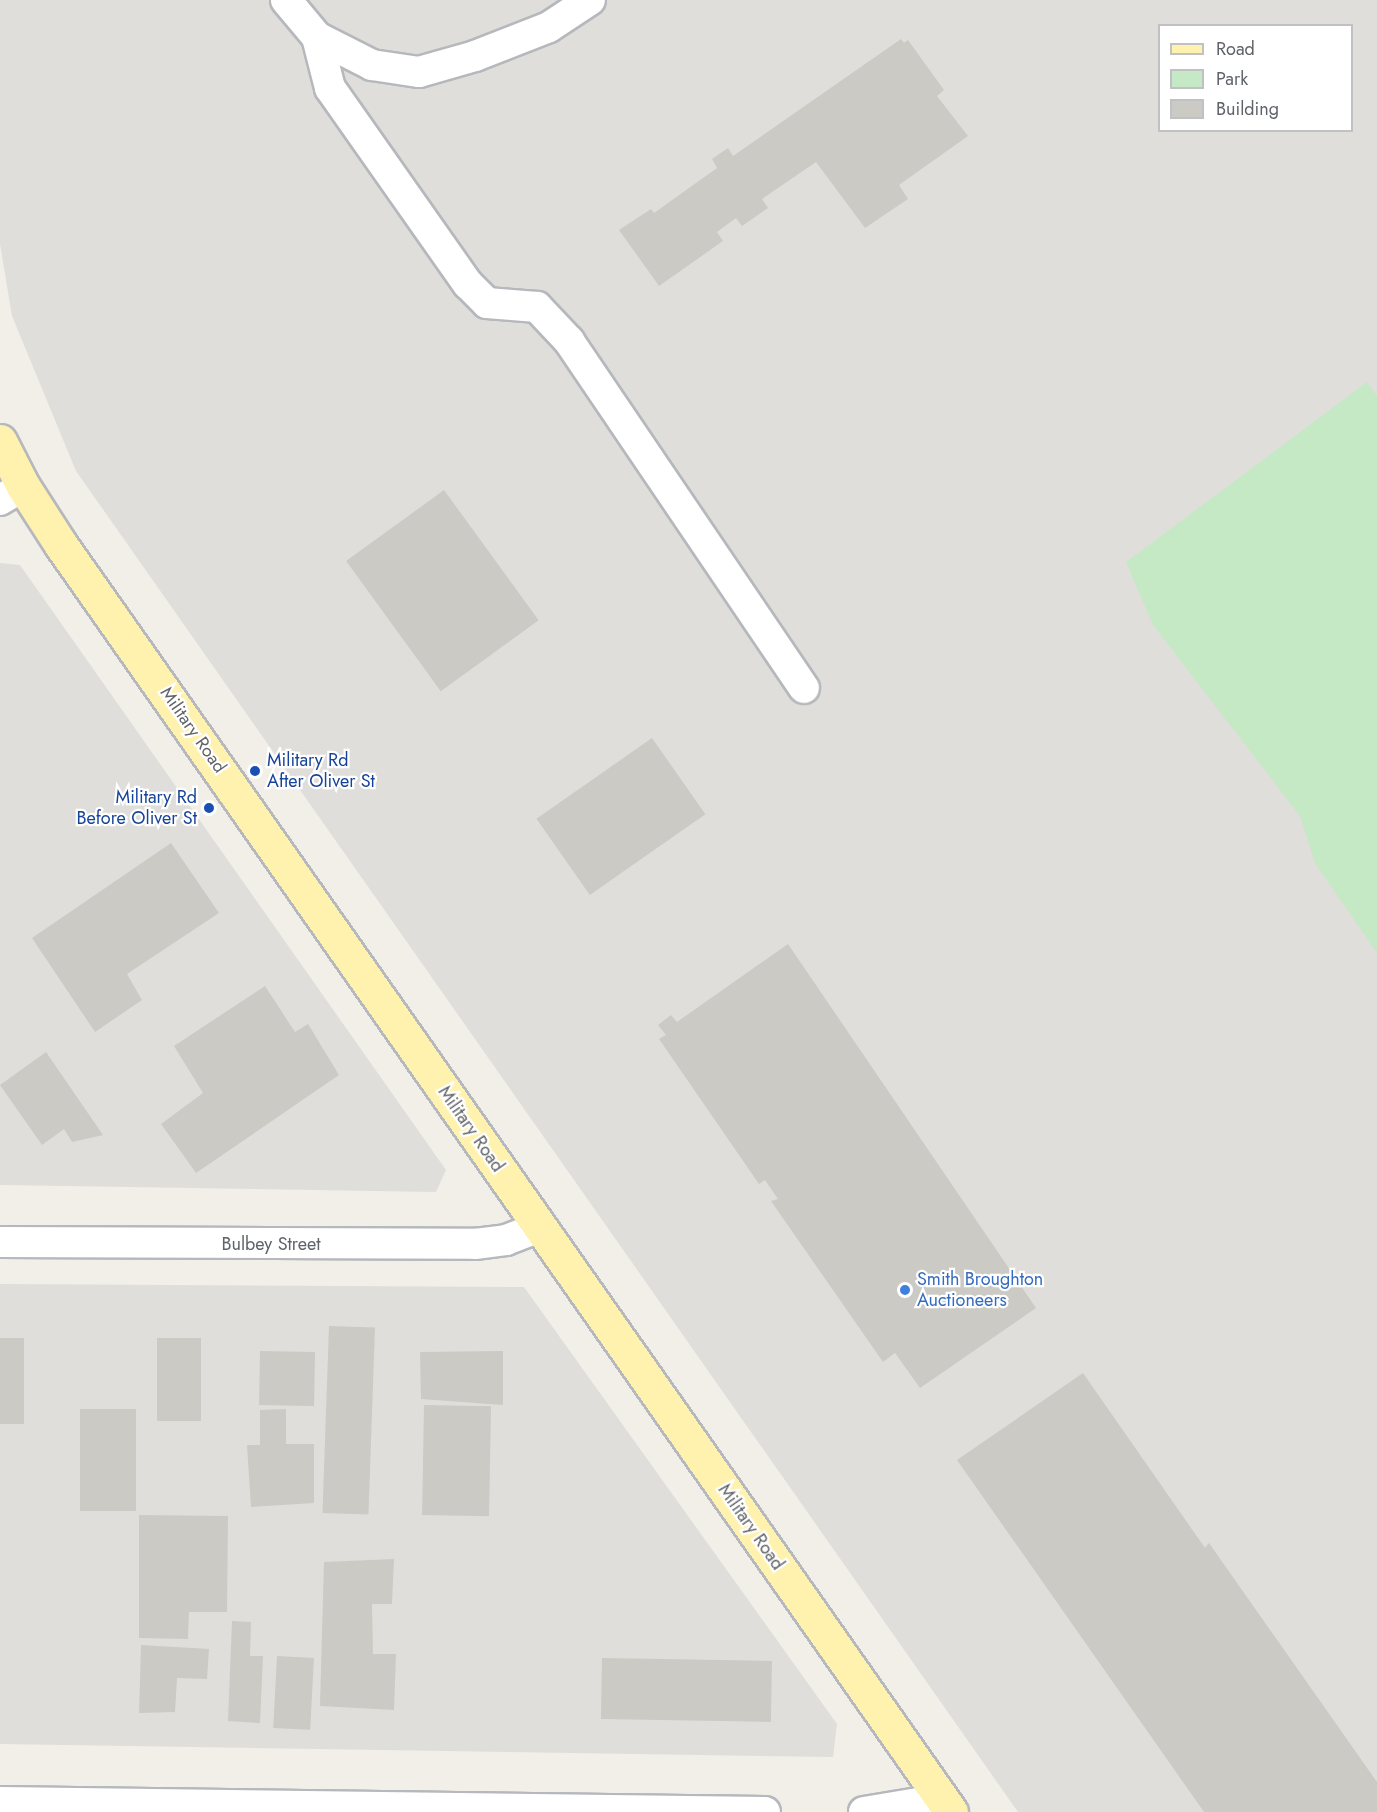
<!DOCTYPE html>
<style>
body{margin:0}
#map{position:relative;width:1377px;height:1812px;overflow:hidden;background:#f1efe8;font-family:Jost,sans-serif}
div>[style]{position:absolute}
.industrial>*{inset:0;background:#e0deda}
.green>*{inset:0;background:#c5e8c5}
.building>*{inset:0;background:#cccac5;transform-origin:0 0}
.roads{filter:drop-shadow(2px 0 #b5b8bc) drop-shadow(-2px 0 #b5b8bc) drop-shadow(0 2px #b5b8bc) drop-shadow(0 -2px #b5b8bc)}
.minor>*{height:30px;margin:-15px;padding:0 15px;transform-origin:15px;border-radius:15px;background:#fff}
.major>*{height:33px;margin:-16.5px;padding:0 16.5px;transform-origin:16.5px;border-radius:16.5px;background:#fff2af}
.dots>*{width:16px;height:16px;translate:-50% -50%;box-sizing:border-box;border:3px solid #fff;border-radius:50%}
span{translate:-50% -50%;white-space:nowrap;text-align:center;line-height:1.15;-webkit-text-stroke:4.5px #fff;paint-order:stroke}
.street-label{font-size:18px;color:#5f6368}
.transit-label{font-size:18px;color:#164399}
.left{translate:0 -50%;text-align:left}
.right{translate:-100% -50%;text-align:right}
.shop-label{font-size:18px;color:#366cbe}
.legend{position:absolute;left:1158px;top:24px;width:195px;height:108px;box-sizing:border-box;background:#fff;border:2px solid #bfc1c3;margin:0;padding:8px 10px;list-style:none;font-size:18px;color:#5f6368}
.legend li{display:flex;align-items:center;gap:12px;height:30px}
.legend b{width:30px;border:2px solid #bfc1c3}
</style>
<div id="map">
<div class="industrial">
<i style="clip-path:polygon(evenodd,0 0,1377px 0,1377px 1812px,1018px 1812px,76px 471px,12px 316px,0 244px,0 0,1160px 26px,1352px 26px,1352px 130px,1160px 130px,1160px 26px)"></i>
<i style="clip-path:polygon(0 563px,20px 565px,446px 1170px,436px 1192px,0 1185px)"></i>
<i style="clip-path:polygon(0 1284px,524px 1287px,837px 1724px,833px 1757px,0 1744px)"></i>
</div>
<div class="green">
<i style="clip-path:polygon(1367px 382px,1377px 396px,1377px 953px,1315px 863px,1300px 816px,1153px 625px,1126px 562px)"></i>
</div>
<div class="building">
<i style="clip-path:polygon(901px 39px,904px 43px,908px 40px,944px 90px,937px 96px,968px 136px,899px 185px,908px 199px,865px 228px,816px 162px,762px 199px,768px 208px,742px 226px,736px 218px,717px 232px,723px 241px,659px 286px,619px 230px,651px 209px,654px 213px,717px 168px,712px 159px,728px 148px,733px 156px)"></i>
<i style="left:444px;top:490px;width:161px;height:121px;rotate:54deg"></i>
<i style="left:652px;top:738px;width:93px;height:141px;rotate:55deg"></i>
<i style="clip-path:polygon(171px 843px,219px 913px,127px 974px,142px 1000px,95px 1032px,32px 938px)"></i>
<i style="clip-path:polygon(788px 944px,1036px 1308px,920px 1388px,895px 1353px,883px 1362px,771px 1201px,778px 1199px,765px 1180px,759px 1184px,659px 1039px,666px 1035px,658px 1025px,671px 1015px,677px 1022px)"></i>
<i style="clip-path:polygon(265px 986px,295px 1032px,308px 1024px,339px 1075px,196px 1173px,161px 1124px,203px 1093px,174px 1046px)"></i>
<i style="clip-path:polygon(46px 1052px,103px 1135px,72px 1142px,64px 1129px,42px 1145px,0 1085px)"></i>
<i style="left:329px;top:1326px;width:46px;height:187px;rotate:2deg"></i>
<i style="left:0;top:1338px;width:24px;height:86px"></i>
<i style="left:157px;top:1338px;width:44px;height:83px"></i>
<i style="left:260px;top:1351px;width:55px;height:54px;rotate:1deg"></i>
<i style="clip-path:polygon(503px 1351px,503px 1405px,421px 1399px,420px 1352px)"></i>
<i style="clip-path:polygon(1083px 1373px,1205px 1548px,1209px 1543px,1377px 1782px,1377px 1812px,1204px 1812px,957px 1460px)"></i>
<i style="left:424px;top:1405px;width:67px;height:110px;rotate:1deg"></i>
<i style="left:80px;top:1409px;width:56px;height:102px"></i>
<i style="clip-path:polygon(286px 1409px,286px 1444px,314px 1444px,314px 1503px,251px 1507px,247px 1445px,260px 1445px,260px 1410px)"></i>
<i style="clip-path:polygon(139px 1515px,228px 1516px,227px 1612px,189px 1612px,188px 1639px,139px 1638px)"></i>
<i style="clip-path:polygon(394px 1559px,392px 1604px,372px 1604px,373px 1654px,396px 1654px,394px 1710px,320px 1706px,324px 1562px)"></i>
<i style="clip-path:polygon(232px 1621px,251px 1622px,250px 1656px,263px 1656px,260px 1723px,228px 1721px)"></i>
<i style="clip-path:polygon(141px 1645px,209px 1649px,207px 1679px,177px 1678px,175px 1712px,139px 1713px)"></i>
<i style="left:277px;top:1656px;width:37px;height:72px;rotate:3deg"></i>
<i style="left:602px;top:1658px;width:170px;height:61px;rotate:1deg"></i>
</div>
<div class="roads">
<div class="minor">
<i style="left:286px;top:0;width:48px;rotate:50deg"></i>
<i style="left:317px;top:37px;width:62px;rotate:27deg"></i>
<i style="left:372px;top:65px;width:48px;rotate:8.5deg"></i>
<i style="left:419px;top:72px;width:58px;rotate:-15.9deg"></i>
<i style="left:475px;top:56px;width:79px;rotate:-21.4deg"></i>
<i style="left:549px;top:27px;width:49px;rotate:-33.4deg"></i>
<i style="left:317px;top:37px;width:53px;rotate:75.7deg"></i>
<i style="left:330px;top:88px;width:240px;rotate:54.9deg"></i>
<i style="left:468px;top:284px;width:27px;rotate:45deg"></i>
<i style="left:487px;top:303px;width:50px;rotate:4.6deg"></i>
<i style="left:537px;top:307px;width:47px;rotate:46.7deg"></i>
<i style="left:569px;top:341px;width:419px;rotate:55.9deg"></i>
<i style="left:0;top:500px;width:27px;rotate:-31deg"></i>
<i style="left:0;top:1242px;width:475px;rotate:0.2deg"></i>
<i style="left:475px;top:1244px;width:31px;rotate:-7deg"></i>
<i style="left:506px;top:1240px;width:36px;rotate:-21deg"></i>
<i style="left:0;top:1802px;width:765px;rotate:0.75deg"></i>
<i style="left:864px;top:1812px;width:79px;rotate:-9.5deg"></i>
</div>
<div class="major">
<i style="left:0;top:441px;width:51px;rotate:62.9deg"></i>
<i style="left:23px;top:486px;width:70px;rotate:57.2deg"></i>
<i style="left:61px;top:545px;width:1548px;rotate:54.91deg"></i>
</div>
</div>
<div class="dots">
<i style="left:255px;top:771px;background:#1a4fb4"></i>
<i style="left:209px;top:808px;background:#1a4fb4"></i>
<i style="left:905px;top:1290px;background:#3f7fe0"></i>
</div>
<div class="street-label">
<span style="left:193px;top:730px;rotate:55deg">Military Road</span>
<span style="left:471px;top:1129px;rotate:55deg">Military Road</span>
<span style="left:271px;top:1244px">Bulbey Street</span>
<span style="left:751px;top:1527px;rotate:55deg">Military Road</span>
</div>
<div class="transit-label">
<span class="left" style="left:267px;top:771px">Military Rd<br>After Oliver St</span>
<span class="right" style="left:197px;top:808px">Military Rd<br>Before Oliver St</span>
</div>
<div class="shop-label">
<span class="left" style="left:917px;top:1290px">Smith Broughton<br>Auctioneers</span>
</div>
<ul class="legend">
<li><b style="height:8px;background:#fff2af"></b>Road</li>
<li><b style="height:16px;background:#c5e8c5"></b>Park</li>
<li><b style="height:16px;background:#cccac5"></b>Building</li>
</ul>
</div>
